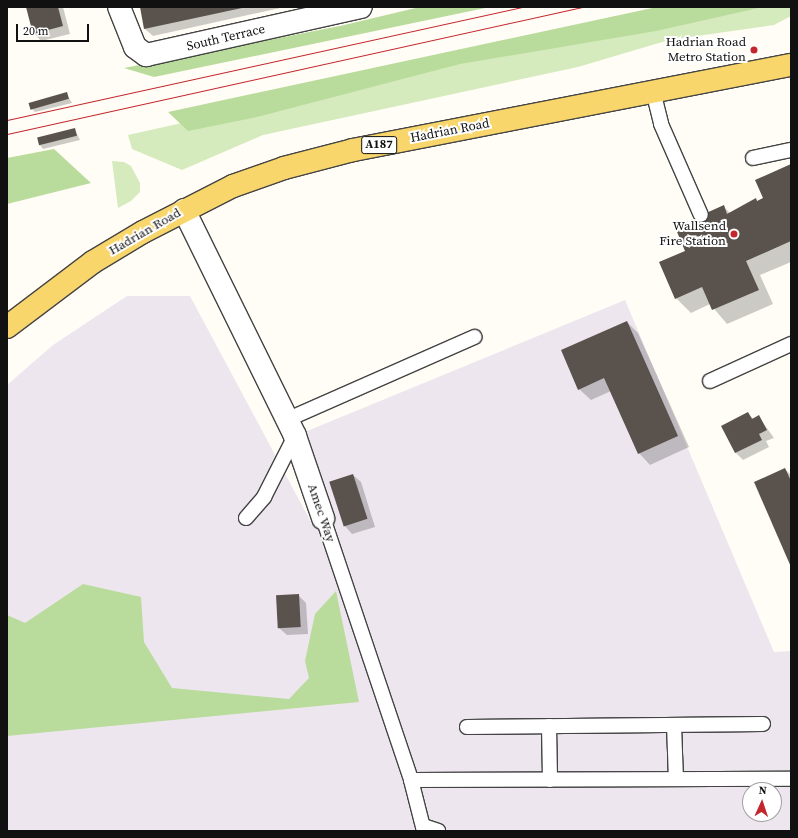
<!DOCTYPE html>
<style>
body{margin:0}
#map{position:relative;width:798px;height:838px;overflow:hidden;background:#fffdf5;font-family:"Source Serif 4",serif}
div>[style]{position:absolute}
.industrial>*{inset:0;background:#eee6ef}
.green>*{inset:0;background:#d5ebbd}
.forest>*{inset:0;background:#b9dc9c}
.shadow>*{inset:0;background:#0003}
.building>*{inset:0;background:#5a524d;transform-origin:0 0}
.roads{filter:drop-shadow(1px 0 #444) drop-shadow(-1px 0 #444) drop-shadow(0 1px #444) drop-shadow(0 -1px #444)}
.service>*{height:14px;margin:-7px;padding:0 7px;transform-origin:7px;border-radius:7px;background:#fff}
.minor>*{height:22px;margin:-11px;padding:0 11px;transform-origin:11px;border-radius:11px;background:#fff}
.primary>*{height:22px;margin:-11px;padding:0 11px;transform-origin:11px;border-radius:11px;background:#f9d66b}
.tram>*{height:1px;margin:-0.5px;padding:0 0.5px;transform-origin:0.5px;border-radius:0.5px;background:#c4262e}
.dots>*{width:11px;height:11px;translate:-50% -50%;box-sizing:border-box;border:2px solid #fff;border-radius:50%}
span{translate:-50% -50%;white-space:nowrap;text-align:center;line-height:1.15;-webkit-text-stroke:4px #fff;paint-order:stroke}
.shield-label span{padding:1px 3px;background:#fff;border:1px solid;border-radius:3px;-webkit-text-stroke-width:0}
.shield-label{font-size:12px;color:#111;font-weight:700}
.street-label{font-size:13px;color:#111}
.poi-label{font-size:13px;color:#111}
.right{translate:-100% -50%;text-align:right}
.frame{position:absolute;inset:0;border:8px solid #111;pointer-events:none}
.north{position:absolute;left:742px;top:782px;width:40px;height:40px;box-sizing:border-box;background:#fff;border:1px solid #a0a0a0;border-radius:50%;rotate:3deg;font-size:11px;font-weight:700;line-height:16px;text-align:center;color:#111}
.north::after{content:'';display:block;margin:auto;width:14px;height:18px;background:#c4262e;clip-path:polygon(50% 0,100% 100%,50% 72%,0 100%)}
.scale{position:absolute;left:16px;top:24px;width:73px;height:18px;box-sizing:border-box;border:2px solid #111;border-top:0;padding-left:5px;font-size:12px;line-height:14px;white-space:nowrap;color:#111;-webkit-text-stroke:3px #fff;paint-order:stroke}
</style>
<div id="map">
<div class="industrial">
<i style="clip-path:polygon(evenodd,127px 296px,190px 296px,312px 524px,323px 518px,295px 436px,625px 300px,774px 652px,791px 651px,791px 831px,7px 831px,7px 385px,53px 345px,127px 296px,750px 790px,774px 790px,774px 814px,750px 814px,750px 790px)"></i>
</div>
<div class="green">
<i style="clip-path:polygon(727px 7px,791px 7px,791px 16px,774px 25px,669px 40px,578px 67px,263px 135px,182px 170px,132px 149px,128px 135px,647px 19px)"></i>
<i style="clip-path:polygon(112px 161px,124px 162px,131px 166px,140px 183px,140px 192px,131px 201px,118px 208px)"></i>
</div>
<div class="forest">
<i style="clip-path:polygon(420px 7px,490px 7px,154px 77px,124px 68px,340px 26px)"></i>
<i style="clip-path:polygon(657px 7px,763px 7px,656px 31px,460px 64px,257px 117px,188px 131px,168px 112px)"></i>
<i style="clip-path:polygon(54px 149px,91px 183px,7px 204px,7px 158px)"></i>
<i style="clip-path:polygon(83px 584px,141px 597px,144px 642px,172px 688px,289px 699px,309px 678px,305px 661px,315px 614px,336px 591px,359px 702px,7px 736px,7px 615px,25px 623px)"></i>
</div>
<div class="shadow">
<i style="clip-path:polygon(27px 7px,63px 7px,70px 34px,41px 41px,34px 33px)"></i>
<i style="clip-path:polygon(141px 7px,285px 7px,153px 36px,145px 29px)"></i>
<i style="clip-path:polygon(66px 93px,72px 103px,35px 112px,31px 108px)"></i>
<i style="clip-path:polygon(75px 130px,80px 140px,43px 149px,40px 145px)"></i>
<i style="clip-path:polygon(791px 165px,791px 262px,760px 275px,773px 304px,727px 324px,710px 304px,691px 313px,676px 298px,687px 251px,723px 206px,730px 213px,756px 200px,758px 202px,764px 199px)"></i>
<i style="clip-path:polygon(627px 322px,638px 333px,689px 447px,650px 465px,639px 453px,611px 391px,591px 400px,579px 389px)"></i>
<i style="clip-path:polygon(748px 414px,754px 419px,759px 417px,774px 438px,766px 441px,769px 447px,743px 460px,735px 452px)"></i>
<i style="clip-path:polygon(785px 469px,791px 475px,791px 565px)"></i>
<i style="clip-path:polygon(353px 475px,361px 482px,375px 527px,352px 534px,345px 526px)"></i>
<i style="clip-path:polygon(298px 595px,306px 603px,308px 634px,287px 635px,279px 628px)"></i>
</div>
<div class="building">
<i style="clip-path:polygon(26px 7px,58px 7px,63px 26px,33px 34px)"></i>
<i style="clip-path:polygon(140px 7px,242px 7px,242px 8px,144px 29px)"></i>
<i style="left:67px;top:92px;width:7px;height:40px;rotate:74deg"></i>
<i style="left:75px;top:128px;width:8px;height:39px;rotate:76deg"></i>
<i style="clip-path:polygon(791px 164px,791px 241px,746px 261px,759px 290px,712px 310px,702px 287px,675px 299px,659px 262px,685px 251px,675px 227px,724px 205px,727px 214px,756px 198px,757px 201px,763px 198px,755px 180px)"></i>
<i style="clip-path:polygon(627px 321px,678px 436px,638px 454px,604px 378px,578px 390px,561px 350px)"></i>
<i style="clip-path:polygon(748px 412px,752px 419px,759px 415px,767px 430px,759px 434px,762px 440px,735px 453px,721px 426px)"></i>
<i style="clip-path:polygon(785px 468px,791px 481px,791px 567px,754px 482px)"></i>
<i style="left:353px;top:474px;width:47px;height:25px;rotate:72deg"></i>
<i style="left:299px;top:594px;width:33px;height:23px;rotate:87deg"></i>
</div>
<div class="roads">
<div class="service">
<i style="left:653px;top:91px;width:34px;rotate:76deg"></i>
<i style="left:661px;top:124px;width:99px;rotate:66.3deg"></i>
<i style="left:753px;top:158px;width:39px;rotate:-12deg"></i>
<i style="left:710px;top:381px;width:89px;rotate:-24.6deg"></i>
<i style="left:286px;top:420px;width:206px;rotate:-23.8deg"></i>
<i style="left:246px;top:518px;width:28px;rotate:-49deg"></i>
<i style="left:264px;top:497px;width:68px;rotate:-63.1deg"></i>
<i style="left:323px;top:518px;width:276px;rotate:71.4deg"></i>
<i style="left:411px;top:780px;width:53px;rotate:75.7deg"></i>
<i style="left:674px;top:725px;width:54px;rotate:87.9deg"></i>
<i style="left:549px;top:726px;width:54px;rotate:88.9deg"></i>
<i style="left:467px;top:727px;width:296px;rotate:-0.6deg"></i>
<i style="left:411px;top:780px;width:380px;rotate:-0.2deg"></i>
<i style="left:423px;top:826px;width:16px;rotate:18deg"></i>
</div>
<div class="minor">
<i style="left:119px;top:7px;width:43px;rotate:68.2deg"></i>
<i style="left:135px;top:47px;width:14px;rotate:36deg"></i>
<i style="left:146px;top:55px;width:220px;rotate:-12.6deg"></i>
<i style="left:184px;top:210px;width:252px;rotate:63.8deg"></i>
<i style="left:295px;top:436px;width:87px;rotate:71.1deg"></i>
</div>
<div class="primary">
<i style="left:7px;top:327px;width:108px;rotate:-37.1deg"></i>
<i style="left:93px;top:262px;width:58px;rotate:-31deg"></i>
<i style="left:143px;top:232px;width:101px;rotate:-27.1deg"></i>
<i style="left:233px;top:186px;width:54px;rotate:-19.4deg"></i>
<i style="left:284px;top:168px;width:71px;rotate:-14.6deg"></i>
<i style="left:353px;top:150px;width:446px;rotate:-11deg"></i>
</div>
</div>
<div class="tram">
<i style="left:7px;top:120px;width:527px;rotate:-12.38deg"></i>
<i style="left:7px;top:134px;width:589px;rotate:-12.45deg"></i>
</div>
<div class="dots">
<i style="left:754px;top:50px;background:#c4262e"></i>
<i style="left:734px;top:234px;background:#c4262e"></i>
</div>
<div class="shield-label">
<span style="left:379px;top:145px">A187</span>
</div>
<div class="street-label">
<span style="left:226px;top:38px;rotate:-13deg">South Terrace</span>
<span style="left:450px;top:131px;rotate:-11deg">Hadrian Road</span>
<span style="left:145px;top:232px;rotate:-30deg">Hadrian Road</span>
<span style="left:321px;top:513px;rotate:71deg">Amec Way</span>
</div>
<div class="poi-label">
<span class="right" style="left:746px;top:50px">Hadrian Road<br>Metro Station</span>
<span class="right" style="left:726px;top:234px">Wallsend<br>Fire Station</span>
</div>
<div class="frame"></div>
<div class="north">N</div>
<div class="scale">20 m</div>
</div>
